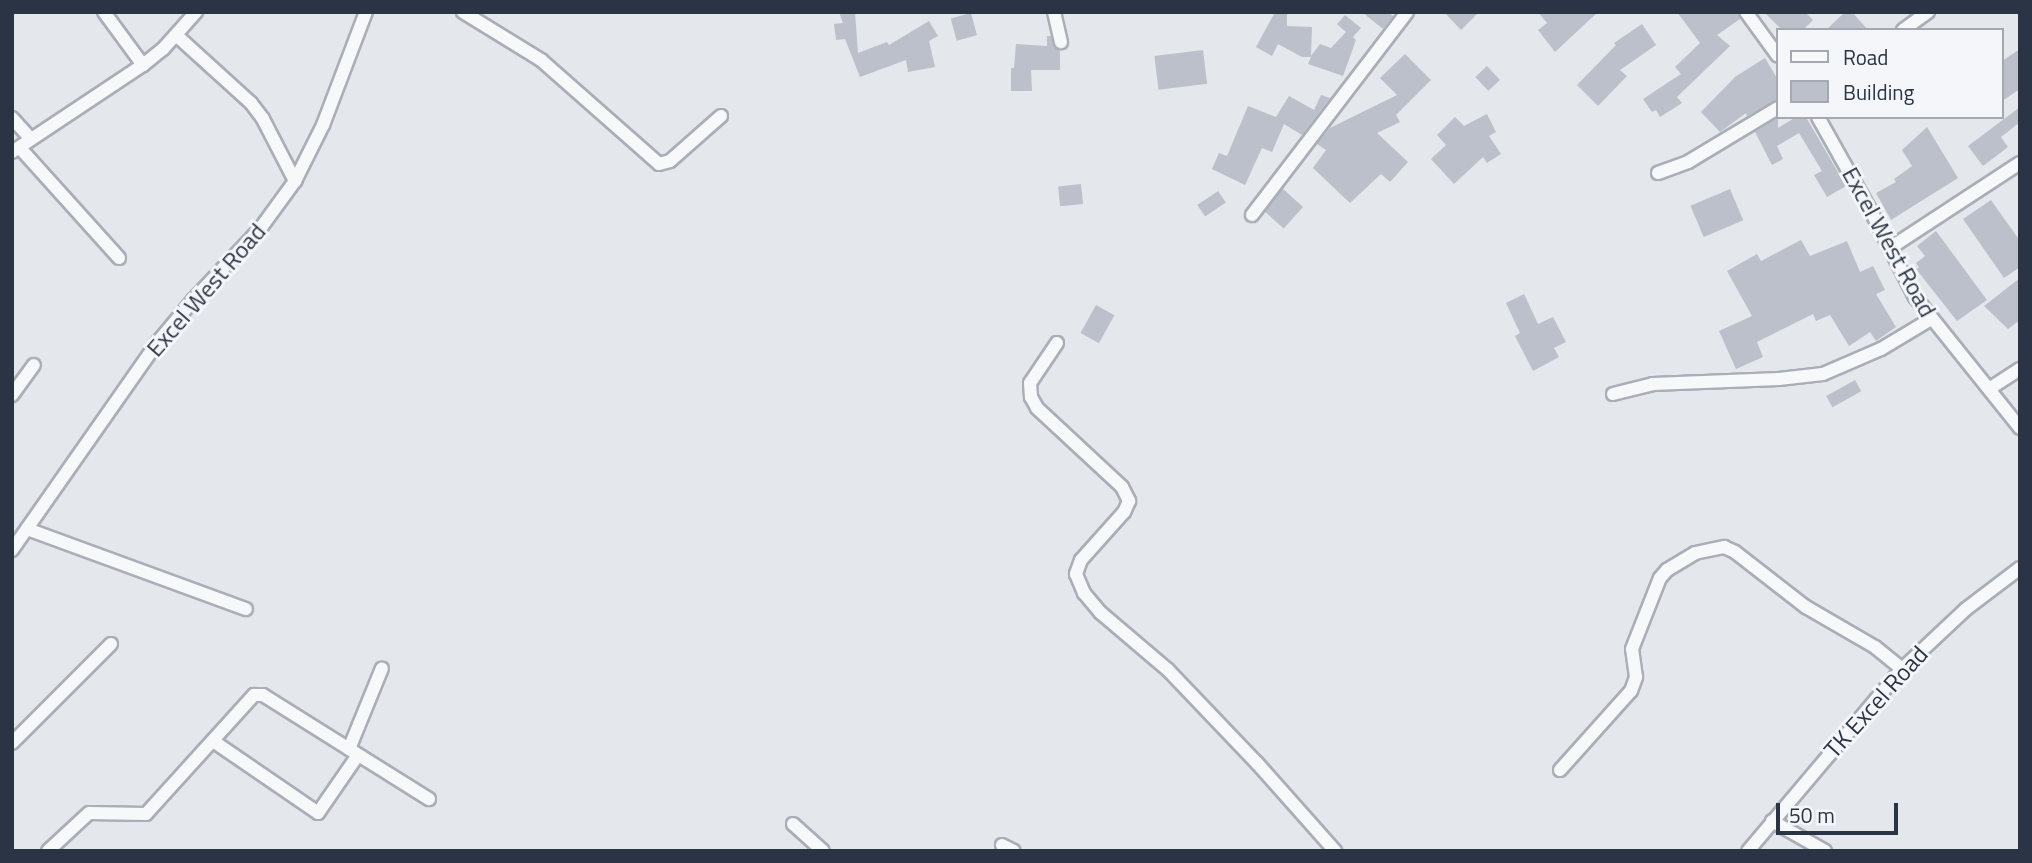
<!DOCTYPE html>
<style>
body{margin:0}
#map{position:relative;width:2032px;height:863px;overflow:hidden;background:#e4e7ec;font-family:"Titillium Web",sans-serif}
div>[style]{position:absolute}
.building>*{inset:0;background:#bbc0ca;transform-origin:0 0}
.roads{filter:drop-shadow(2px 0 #a9aeb7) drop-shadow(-2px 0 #a9aeb7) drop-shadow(0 2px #a9aeb7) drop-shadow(0 -2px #a9aeb7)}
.street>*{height:12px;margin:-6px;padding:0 6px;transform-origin:6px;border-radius:6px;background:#f7f8fa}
span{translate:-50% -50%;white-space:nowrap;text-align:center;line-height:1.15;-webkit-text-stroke:6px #f4f6f9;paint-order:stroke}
.street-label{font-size:24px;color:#2b3445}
.frame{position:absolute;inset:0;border:14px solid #2b3445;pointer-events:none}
.legend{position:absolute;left:1776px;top:28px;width:228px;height:91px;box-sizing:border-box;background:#f4f6f9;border:2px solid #a4a8b1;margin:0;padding:9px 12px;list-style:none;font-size:21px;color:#2b3445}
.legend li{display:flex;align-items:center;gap:14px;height:35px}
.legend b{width:35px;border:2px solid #a4a8b1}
.scale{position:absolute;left:1776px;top:803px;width:122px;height:32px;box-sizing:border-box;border:4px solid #2b3445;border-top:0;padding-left:9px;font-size:21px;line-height:24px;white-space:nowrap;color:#2b3445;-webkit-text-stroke:5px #f4f6f9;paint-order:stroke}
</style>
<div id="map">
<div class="building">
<i style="clip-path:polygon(839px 12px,855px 12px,858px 53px,887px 42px,889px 45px,929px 21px,938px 36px,929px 41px,935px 67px,908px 72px,906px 60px,860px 77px,845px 39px,836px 40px,834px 24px,843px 23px)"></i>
<i style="clip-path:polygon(1275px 12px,1287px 12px,1287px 26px,1312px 27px,1311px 56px,1320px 44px,1331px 48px,1346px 32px,1337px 24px,1345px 15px,1361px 28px,1353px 37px,1356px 40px,1343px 76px,1308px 64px,1311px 57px,1302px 57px,1278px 44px,1272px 56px,1256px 47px)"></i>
<i style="clip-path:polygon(1362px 12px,1388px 12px,1393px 16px,1383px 29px)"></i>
<i style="clip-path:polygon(1444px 12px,1479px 12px,1461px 30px)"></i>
<i style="clip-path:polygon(1538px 12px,1598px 12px,1555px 52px,1538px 30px,1547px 23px)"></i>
<i style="clip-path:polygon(1677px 12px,1737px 12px,1740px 19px,1717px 35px,1730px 46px,1677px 97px,1682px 103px,1660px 117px,1656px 110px,1652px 112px,1643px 99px,1681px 74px,1675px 67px,1700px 43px)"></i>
<i style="clip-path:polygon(1764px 12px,1805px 12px,1813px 20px,1803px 30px,1782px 30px)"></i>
<i style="clip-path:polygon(1845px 12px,1852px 12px,1868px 30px,1826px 30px)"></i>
<i style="left:971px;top:13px;width:23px;height:21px;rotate:75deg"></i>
<i style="clip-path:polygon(1642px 24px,1656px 45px,1620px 70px,1627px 76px,1598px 106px,1577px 85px,1616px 45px,1614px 43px)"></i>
<i style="clip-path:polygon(1047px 36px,1051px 36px,1054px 47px,1060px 51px,1060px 70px,1031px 70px,1032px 91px,1011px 91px,1011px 68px,1014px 68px,1016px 44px,1047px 46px)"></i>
<i style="clip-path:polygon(2020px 49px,2020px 89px,2002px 101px,2002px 61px)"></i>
<i style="left:1203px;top:50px;width:34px;height:49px;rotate:83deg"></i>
<i style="clip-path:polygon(1405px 54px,1431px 80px,1396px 115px,1400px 122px,1377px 133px,1408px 162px,1390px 182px,1381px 174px,1350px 203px,1313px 168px,1326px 150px,1317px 144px,1330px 128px,1397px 95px,1380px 78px)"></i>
<i style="clip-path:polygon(1765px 58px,1778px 80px,1778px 99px,1747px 116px,1746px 113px,1720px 132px,1701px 112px,1735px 77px)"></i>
<i style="left:1487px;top:66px;width:19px;height:16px;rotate:47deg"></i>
<i style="clip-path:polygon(1321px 95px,1330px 98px,1302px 135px,1284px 124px,1272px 152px,1262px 148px,1245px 185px,1212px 169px,1219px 153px,1227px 156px,1248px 106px,1276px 117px,1289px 96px,1314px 110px)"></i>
<i style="clip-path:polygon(2020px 107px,2020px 122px,2001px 137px,2008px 147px,1983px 166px,1968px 146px)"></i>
<i style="clip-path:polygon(1487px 114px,1496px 132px,1489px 136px,1501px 154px,1487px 163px,1483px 157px,1454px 184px,1431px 159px,1446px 145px,1437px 135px,1455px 117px,1464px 126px)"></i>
<i style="clip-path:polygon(1796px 117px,1806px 117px,1846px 186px,1827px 197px,1814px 175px,1822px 171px,1799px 133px,1777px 146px,1783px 159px,1772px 165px,1755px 132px,1778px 118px,1778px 128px)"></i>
<i style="clip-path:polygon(1927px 127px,1958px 178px,1891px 220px,1876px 193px,1896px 182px,1894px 179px,1912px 166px,1902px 150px)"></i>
<i style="left:1081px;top:184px;width:20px;height:23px;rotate:84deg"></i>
<i style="left:1283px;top:189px;width:27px;height:29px;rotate:42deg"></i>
<i style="left:1730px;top:189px;width:34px;height:43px;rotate:67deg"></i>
<i style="left:1218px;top:191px;width:14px;height:25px;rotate:56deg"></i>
<i style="clip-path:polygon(1991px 200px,2020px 241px,2020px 267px,2004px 278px,1963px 219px)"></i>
<i style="clip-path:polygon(1936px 231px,1987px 300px,1957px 321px,1916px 269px,1919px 268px,1916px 263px,1925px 256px,1917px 246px)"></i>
<i style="clip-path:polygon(1801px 240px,1810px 256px,1847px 241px,1860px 272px,1873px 266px,1885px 290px,1876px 294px,1896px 327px,1876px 341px,1870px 332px,1849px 346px,1830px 315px,1816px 321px,1813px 314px,1757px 342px,1763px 357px,1736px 369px,1719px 331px,1752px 316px,1727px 271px,1757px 254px,1761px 261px)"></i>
<i style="clip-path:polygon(2020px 278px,2020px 320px,2008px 329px,1984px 306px)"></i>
<i style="clip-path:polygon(1524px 294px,1538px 324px,1553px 317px,1566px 342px,1554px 348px,1559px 357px,1533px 371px,1515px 336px,1520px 333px,1506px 303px)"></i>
<i style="left:1096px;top:305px;width:21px;height:32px;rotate:29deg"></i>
<i style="left:1855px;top:380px;width:13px;height:33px;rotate:61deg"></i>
</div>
<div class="roads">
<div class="street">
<i style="left:104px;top:12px;width:66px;rotate:53.7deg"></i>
<i style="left:463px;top:12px;width:92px;rotate:31.6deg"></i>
<i style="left:541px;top:60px;width:157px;rotate:41.4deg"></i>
<i style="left:659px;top:164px;width:11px;rotate:-15deg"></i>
<i style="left:670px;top:161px;width:68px;rotate:-41.4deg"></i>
<i style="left:1054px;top:12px;width:31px;rotate:77deg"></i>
<i style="left:1746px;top:12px;width:54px;rotate:54deg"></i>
<i style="left:1903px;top:30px;width:31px;rotate:-36deg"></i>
<i style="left:176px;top:35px;width:101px;rotate:42.2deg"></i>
<i style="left:251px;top:103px;width:20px;rotate:53deg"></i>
<i style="left:263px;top:119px;width:70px;rotate:62.7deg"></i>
<i style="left:1818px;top:117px;width:112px;rotate:60.7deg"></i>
<i style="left:1873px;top:215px;width:92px;rotate:62.9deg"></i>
<i style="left:1915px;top:297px;width:168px;rotate:51.3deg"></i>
<i style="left:12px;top:118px;width:27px;rotate:48deg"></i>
<i style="left:20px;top:148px;width:148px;rotate:48deg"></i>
<i style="left:12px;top:152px;width:157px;rotate:-33.6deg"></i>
<i style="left:143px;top:65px;width:26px;rotate:-39deg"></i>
<i style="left:163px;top:49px;width:50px;rotate:-48.3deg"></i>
<i style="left:1658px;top:173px;width:32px;rotate:-20deg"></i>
<i style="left:1688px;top:162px;width:105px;rotate:-31deg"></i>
<i style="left:1252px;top:215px;width:255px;rotate:-52.6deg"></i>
<i style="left:1890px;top:248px;width:155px;rotate:-33.2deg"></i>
<i style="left:1057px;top:343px;width:48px;rotate:124deg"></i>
<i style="left:1030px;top:383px;width:14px;rotate:86deg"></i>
<i style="left:1031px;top:397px;width:13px;rotate:61deg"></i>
<i style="left:1037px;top:408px;width:116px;rotate:42.9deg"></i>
<i style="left:1122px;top:487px;width:16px;rotate:63deg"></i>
<i style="left:1129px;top:501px;width:12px;rotate:114deg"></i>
<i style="left:1124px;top:512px;width:64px;rotate:131.9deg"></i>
<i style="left:1081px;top:560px;width:15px;rotate:110deg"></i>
<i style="left:1076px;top:574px;width:21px;rotate:67deg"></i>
<i style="left:1084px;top:593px;width:26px;rotate:50deg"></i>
<i style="left:1101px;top:613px;width:88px;rotate:40.4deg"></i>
<i style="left:1168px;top:670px;width:129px;rotate:46.3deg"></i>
<i style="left:1257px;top:763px;width:118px;rotate:48.4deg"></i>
<i style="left:1989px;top:389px;width:37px;rotate:-33deg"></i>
<i style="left:1613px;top:394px;width:41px;rotate:-14deg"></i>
<i style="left:1653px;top:384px;width:126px;rotate:-2.3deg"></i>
<i style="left:1779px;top:379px;width:44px;rotate:-6.5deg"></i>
<i style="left:1823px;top:374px;width:63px;rotate:-23.3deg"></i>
<i style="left:1881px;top:349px;width:58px;rotate:-31deg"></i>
<i style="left:12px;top:395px;width:37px;rotate:-54deg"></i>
<i style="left:27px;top:529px;width:233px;rotate:20.1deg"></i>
<i style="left:12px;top:550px;width:253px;rotate:-55deg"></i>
<i style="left:157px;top:343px;width:57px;rotate:-49.9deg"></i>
<i style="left:194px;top:299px;width:96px;rotate:-46.7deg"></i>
<i style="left:260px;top:229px;width:59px;rotate:-53.9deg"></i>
<i style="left:295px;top:181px;width:63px;rotate:-63.4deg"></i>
<i style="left:323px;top:125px;width:121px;rotate:-69.2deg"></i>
<i style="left:213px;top:741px;width:127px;rotate:34.4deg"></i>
<i style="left:318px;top:813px;width:70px;rotate:-55.4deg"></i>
<i style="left:12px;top:743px;width:140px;rotate:-45deg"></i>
<i style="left:349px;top:749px;width:87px;rotate:-67.8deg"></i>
<i style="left:1560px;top:770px;width:106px;rotate:-48.1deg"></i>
<i style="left:1631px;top:691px;width:15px;rotate:-70deg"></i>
<i style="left:1636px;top:677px;width:28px;rotate:-98deg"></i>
<i style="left:1632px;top:649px;width:76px;rotate:-68.5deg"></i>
<i style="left:1660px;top:578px;width:11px;rotate:-49deg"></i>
<i style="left:1667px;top:570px;width:33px;rotate:-31deg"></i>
<i style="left:1695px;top:553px;width:30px;rotate:-12deg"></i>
<i style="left:1724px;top:547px;width:12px;rotate:24deg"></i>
<i style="left:1735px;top:552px;width:90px;rotate:37.8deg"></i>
<i style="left:1806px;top:607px;width:80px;rotate:30.1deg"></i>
<i style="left:1875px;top:647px;width:35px;rotate:39deg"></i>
<i style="left:1772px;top:821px;width:61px;rotate:29.5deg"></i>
<i style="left:793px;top:824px;width:40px;rotate:42deg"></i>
<i style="left:1002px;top:845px;width:13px;rotate:27deg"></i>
<i style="left:48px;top:851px;width:56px;rotate:-42.8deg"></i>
<i style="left:89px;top:813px;width:57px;rotate:1deg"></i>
<i style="left:146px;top:814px;width:161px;rotate:-47.8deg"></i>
<i style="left:254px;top:695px;width:9px"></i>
<i style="left:263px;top:695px;width:196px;rotate:32.1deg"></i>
<i style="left:1748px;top:851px;width:238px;rotate:-49.8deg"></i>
<i style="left:1902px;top:669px;width:88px;rotate:-43.2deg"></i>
<i style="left:1966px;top:609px;width:68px;rotate:-37.2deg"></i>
</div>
</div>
<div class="street-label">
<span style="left:1889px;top:242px;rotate:61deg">Excel West Road</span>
<span style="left:206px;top:290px;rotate:-49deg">Excel West Road</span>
<span style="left:1876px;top:702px;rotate:-48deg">TK Excel Road</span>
</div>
<div class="frame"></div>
<ul class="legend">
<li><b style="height:9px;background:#f7f8fa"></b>Road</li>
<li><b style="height:19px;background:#bbc0ca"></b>Building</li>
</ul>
<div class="scale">50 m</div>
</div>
